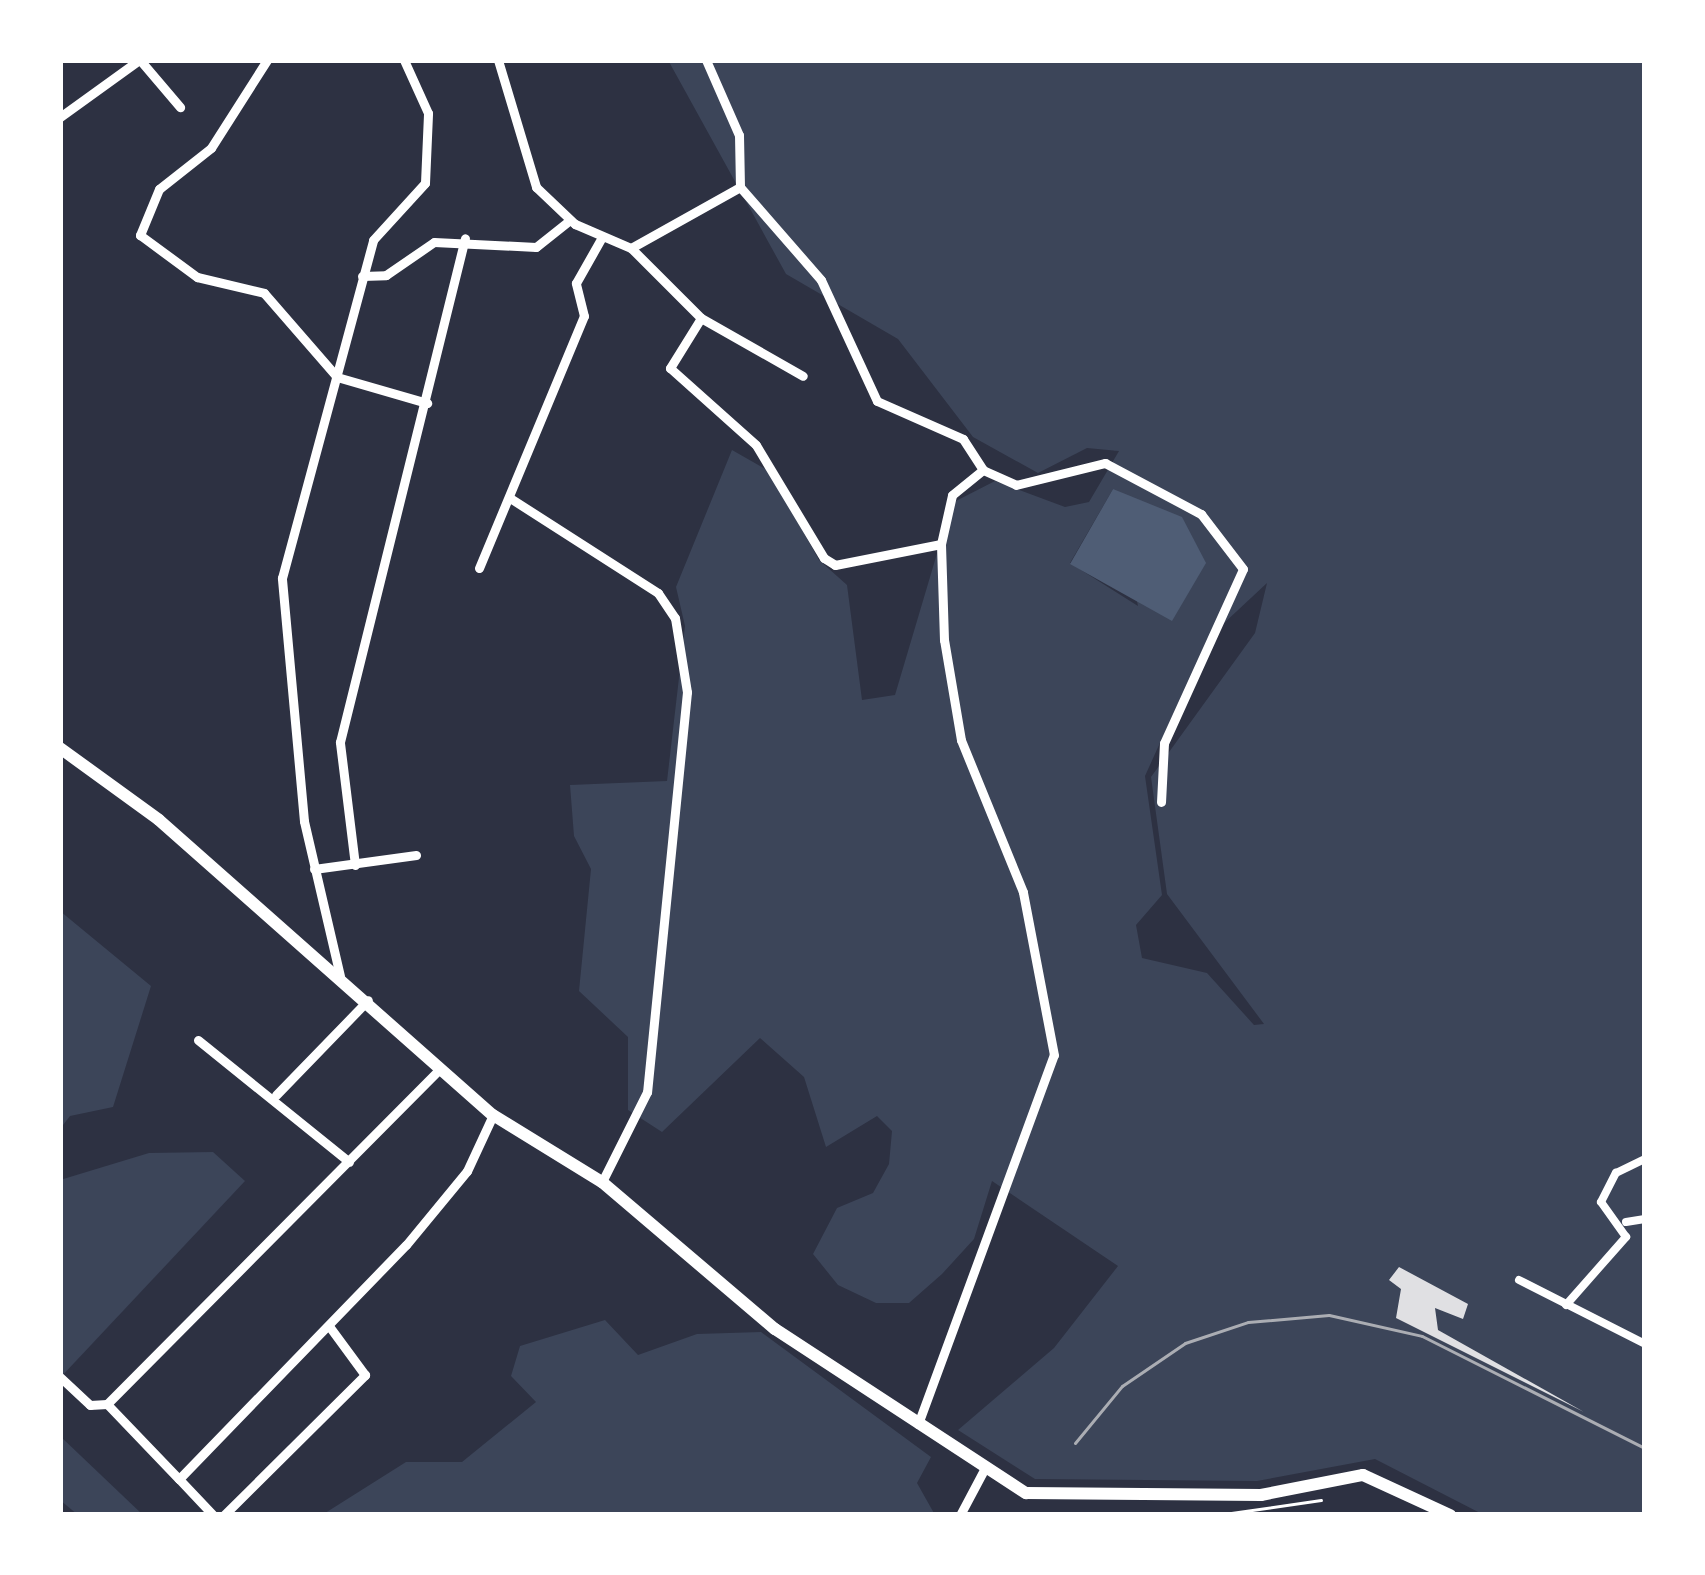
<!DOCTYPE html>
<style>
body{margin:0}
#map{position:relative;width:1705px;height:1575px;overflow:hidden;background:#2d3142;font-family:Manrope,sans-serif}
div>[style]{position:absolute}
.green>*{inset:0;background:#3c4559}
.water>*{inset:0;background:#4f5d75}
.building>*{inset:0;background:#e0e0e3}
.path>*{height:3px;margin:-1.5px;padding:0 1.5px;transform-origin:1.5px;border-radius:1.5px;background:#fff}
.pedestrian>*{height:8px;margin:-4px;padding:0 4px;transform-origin:4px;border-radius:4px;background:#fff}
.minor>*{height:9px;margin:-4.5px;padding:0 4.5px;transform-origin:4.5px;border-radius:4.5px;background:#fff}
.tertiary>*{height:12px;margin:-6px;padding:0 6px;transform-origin:6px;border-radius:6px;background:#fff}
.tram>*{height:3px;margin:-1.5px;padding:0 1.5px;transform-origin:1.5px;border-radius:1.5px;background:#abadb3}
span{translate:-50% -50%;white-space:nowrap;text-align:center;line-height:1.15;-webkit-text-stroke:10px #fff;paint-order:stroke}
.frame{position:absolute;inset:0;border:63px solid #fff;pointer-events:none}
</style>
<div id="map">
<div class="green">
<i style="clip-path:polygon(evenodd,668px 60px,1645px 60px,1645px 1515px,1484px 1515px,1375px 1459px,1257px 1481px,1035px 1479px,958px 1430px,1054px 1348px,1118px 1266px,992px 1181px,974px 1239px,942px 1274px,909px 1303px,876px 1303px,838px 1285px,813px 1254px,837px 1208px,873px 1193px,889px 1164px,892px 1131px,877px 1116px,826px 1147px,804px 1077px,760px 1038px,662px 1132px,628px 1110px,628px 1037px,579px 991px,591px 869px,574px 836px,570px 785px,667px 781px,685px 626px,676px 587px,732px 450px,769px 471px,819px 560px,847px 585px,862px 700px,895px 695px,952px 503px,995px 481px,1065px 507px,1089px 502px,1119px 451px,1087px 448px,1038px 473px,973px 437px,898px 339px,786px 274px,668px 60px,1113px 489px,1138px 606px,1070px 563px,1113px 489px,668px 60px,1267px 583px,1255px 633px,1151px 777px,1167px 894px,1264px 1024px,1254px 1025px,1207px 973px,1142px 958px,1136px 925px,1162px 895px,1145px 776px,1207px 639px,1267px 583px)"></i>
<i style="clip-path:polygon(60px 911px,151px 986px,113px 1107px,70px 1116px,60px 1129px)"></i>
<i style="clip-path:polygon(213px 1152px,245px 1181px,60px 1378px,60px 1180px,149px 1153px)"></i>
<i style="clip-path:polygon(605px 1320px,638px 1355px,697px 1334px,761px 1332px,931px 1457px,917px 1483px,935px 1515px,322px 1515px,406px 1462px,462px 1462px,536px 1402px,511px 1376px,520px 1346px)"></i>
<i style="clip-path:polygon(60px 1436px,143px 1515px,78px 1515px,60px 1500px)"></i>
</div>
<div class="water">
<i style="clip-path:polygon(1113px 489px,1182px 517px,1206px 563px,1172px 621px,1070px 564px)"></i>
</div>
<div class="building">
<i style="clip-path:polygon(1399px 1267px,1468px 1304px,1463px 1319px,1435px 1308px,1438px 1330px,1584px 1412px,1396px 1318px,1401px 1289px,1389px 1280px)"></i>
</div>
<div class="path">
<i style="left:1217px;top:1515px;width:105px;rotate:-8.2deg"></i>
</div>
<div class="pedestrian">
<i style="left:1626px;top:1222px;width:19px;rotate:-9deg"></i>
<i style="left:1519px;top:1280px;width:141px;rotate:26.9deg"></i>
<i style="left:1566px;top:1305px;width:91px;rotate:-48.6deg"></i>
<i style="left:1626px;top:1237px;width:43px;rotate:-125.5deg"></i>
<i style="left:1601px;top:1202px;width:33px;rotate:-63deg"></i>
<i style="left:1616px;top:1173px;width:32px;rotate:-26deg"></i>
</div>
<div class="minor">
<i style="left:140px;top:60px;width:62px;rotate:49.6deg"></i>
<i style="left:267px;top:60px;width:104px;rotate:122.5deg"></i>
<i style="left:211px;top:148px;width:66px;rotate:141.7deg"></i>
<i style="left:159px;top:189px;width:50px;rotate:112.4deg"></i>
<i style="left:140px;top:235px;width:71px;rotate:36.4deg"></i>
<i style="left:197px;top:277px;width:69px;rotate:13.4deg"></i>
<i style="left:264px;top:293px;width:111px;rotate:49deg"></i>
<i style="left:337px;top:377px;width:94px;rotate:16.1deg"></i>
<i style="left:498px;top:60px;width:133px;rotate:73.3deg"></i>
<i style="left:536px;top:187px;width:54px;rotate:43.5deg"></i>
<i style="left:575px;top:224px;width:61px;rotate:23.2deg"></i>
<i style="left:631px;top:248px;width:125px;rotate:-29.2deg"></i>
<i style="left:706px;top:60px;width:82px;rotate:66.3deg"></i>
<i style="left:739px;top:135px;width:52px;rotate:88.9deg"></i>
<i style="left:740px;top:187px;width:123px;rotate:48.9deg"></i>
<i style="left:821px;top:280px;width:133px;rotate:65.2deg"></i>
<i style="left:877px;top:401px;width:94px;rotate:23.8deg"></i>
<i style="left:963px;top:439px;width:37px;rotate:57deg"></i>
<i style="left:983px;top:470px;width:36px;rotate:24deg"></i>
<i style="left:1016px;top:485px;width:92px;rotate:-13.9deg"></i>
<i style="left:1105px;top:463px;width:109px;rotate:28deg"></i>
<i style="left:1201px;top:514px;width:69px;rotate:52.6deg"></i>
<i style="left:1243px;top:569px;width:191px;rotate:114.4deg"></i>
<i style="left:1164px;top:743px;width:59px;rotate:92.9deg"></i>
<i style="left:60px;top:117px;width:97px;rotate:-35.8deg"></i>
<i style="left:631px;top:248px;width:99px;rotate:45deg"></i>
<i style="left:701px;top:318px;width:117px;rotate:29.6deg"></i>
<i style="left:362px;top:276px;width:24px;rotate:-2deg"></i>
<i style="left:386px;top:275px;width:58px;rotate:-34.5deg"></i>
<i style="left:434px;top:242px;width:102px;rotate:2.8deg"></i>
<i style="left:536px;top:247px;width:43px;rotate:-38.5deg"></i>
<i style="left:701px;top:318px;width:59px;rotate:121.8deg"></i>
<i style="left:670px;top:368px;width:115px;rotate:41.8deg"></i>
<i style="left:756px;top:445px;width:132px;rotate:59deg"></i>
<i style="left:824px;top:558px;width:13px;rotate:32deg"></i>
<i style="left:835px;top:565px;width:108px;rotate:-11.2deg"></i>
<i style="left:510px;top:498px;width:176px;rotate:32.7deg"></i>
<i style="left:658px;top:593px;width:30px;rotate:56deg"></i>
<i style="left:675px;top:618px;width:75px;rotate:80.8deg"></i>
<i style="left:687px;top:692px;width:402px;rotate:95.7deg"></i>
<i style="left:647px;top:1092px;width:101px;rotate:116.6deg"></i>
<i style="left:479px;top:568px;width:273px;rotate:-67.4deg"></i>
<i style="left:584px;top:316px;width:34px;rotate:-104deg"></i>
<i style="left:576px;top:283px;width:53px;rotate:-60.5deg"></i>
<i style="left:355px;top:865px;width:124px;rotate:-97deg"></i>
<i style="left:340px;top:742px;width:519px;rotate:-76.07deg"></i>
<i style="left:314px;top:869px;width:103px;rotate:-7.8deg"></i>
<i style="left:340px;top:976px;width:159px;rotate:-103.1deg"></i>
<i style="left:304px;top:821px;width:244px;rotate:-95.2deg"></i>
<i style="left:282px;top:578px;width:350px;rotate:-74.9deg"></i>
<i style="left:373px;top:240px;width:77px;rotate:-47.6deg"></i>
<i style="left:425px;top:183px;width:70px;rotate:-87.5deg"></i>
<i style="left:428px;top:113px;width:58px;rotate:-114.4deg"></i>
<i style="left:198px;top:1040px;width:194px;rotate:38.9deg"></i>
<i style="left:276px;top:1095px;width:132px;rotate:-45.9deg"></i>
<i style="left:60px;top:1377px;width:41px;rotate:43deg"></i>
<i style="left:90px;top:1405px;width:17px;rotate:-3deg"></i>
<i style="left:107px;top:1404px;width:472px;rotate:-45.2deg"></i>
<i style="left:107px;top:1404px;width:104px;rotate:46.2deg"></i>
<i style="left:179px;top:1479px;width:326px;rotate:-45.9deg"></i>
<i style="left:406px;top:1245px;width:96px;rotate:-50.5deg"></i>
<i style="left:467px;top:1171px;width:62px;rotate:-65.1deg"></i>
<i style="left:918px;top:1424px;width:393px;rotate:-69.8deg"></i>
<i style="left:1054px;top:1055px;width:166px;rotate:-100.8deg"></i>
<i style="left:1023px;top:892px;width:164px;rotate:-112.2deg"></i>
<i style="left:961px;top:740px;width:101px;rotate:-99.6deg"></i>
<i style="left:944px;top:640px;width:96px;rotate:-91.8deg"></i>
<i style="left:941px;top:544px;width:50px;rotate:-77.3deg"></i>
<i style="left:952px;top:495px;width:40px;rotate:-39deg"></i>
<i style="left:179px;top:1479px;width:50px;rotate:46.6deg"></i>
<i style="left:224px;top:1515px;width:199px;rotate:-44.8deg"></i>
<i style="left:365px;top:1375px;width:61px;rotate:-126.3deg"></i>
<i style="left:960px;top:1515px;width:53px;rotate:-62deg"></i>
</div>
<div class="tertiary">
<i style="left:60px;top:748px;width:122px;rotate:36deg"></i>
<i style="left:159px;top:820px;width:446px;rotate:41.5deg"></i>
<i style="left:493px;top:1115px;width:128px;rotate:31.6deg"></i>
<i style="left:602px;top:1182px;width:227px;rotate:40.4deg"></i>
<i style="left:775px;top:1329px;width:300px;rotate:33.2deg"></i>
<i style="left:1026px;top:1493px;width:235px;rotate:0.5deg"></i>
<i style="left:1261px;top:1495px;width:104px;rotate:-11.1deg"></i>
<i style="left:1363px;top:1475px;width:96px;rotate:24.7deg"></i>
</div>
<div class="tram">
<i style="left:1075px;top:1443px;width:74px;rotate:-50.5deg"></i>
<i style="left:1122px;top:1386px;width:76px;rotate:-34.3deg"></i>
<i style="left:1185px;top:1343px;width:66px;rotate:-18.4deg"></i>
<i style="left:1248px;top:1322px;width:81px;rotate:-4.9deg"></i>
<i style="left:1329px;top:1315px;width:95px;rotate:12.7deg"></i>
<i style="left:1422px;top:1336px;width:250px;rotate:26.7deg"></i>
</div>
<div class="frame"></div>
</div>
